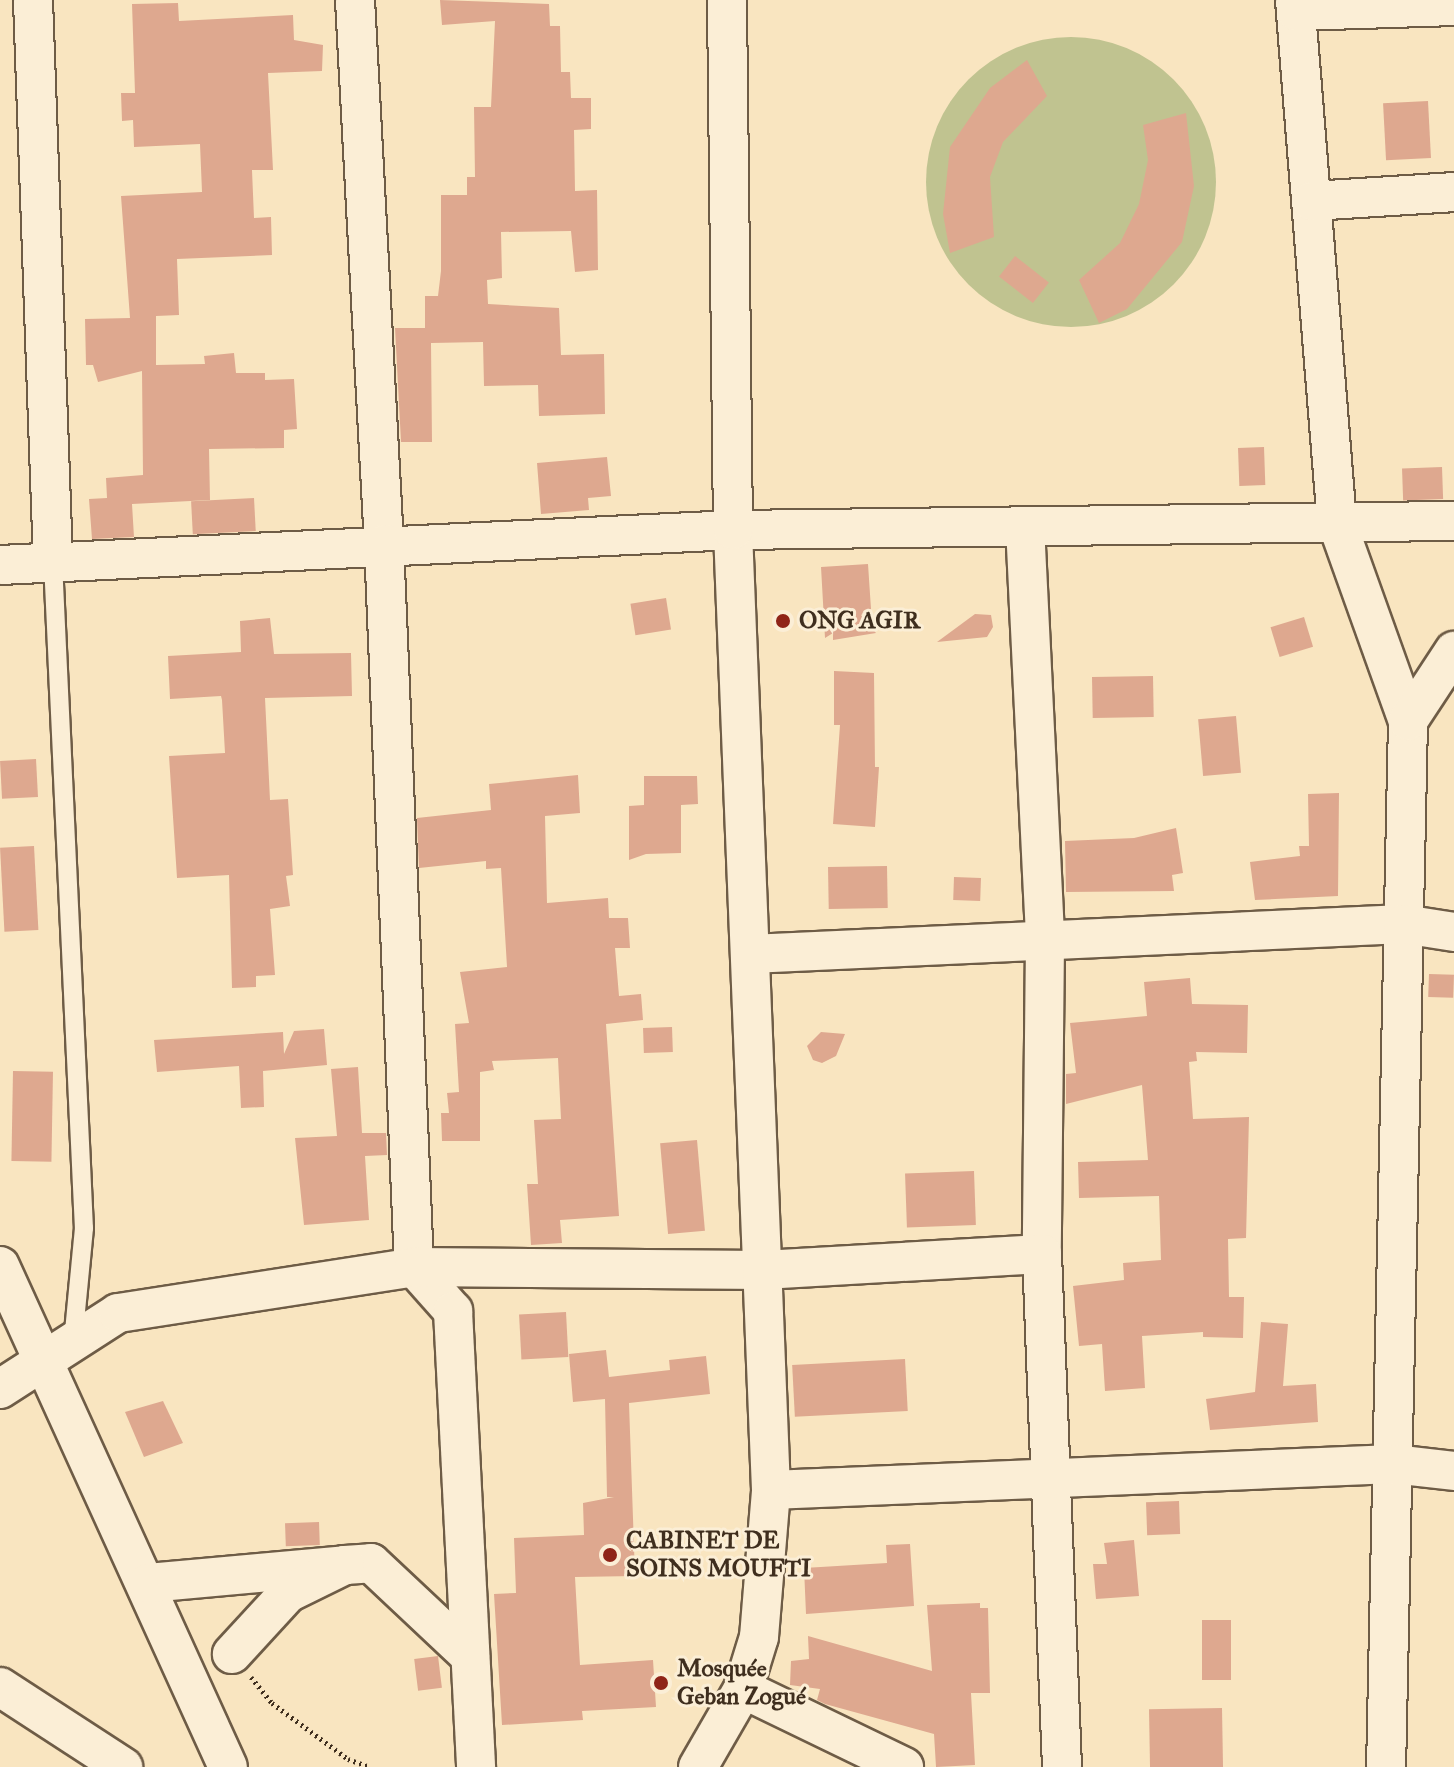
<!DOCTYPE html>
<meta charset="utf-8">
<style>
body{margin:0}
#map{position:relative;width:1454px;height:1767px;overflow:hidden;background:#f9e5c0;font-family:"IM FELL Great Primer",serif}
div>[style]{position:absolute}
.green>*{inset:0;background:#c0c390}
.round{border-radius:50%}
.building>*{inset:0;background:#dea88f;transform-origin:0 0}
.path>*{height:5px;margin-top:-2.5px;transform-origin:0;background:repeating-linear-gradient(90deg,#3f2e1e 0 2px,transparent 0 6px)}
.roads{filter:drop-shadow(2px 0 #6e5c46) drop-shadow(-2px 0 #6e5c46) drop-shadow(0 2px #6e5c46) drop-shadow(0 -2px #6e5c46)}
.lane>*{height:18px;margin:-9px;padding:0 9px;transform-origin:9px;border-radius:9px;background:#fbeed6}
.street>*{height:38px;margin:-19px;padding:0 19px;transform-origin:19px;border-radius:19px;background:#fbeed6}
.dots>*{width:22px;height:22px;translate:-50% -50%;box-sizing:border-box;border:4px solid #fbeed6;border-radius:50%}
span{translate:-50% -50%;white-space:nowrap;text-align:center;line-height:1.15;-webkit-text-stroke:6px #fbeed6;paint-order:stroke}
.poi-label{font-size:24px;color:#3f2e1e;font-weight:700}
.left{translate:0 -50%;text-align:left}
</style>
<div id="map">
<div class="green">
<i class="round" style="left:926px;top:37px;width:290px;height:290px"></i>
</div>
<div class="building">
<i style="clip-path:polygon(440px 0,549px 4px,550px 26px,560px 26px,561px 72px,570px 72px,571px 98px,591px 98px,591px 129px,574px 130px,575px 191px,597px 190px,598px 270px,575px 272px,571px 231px,501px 232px,502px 278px,487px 280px,488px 304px,559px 308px,561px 355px,604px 354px,605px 414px,539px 416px,538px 385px,484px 386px,483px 342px,431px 343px,432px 442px,401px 442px,395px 328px,425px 328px,425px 296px,438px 296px,441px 271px,441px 195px,467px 195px,467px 177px,475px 177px,474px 107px,491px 107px,495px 21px,442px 25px)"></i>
<i style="clip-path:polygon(178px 3px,179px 21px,293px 15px,294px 40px,323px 45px,322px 71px,268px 73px,273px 170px,252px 170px,254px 218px,271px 217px,272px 255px,177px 259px,179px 315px,156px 316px,156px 365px,205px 364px,204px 356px,234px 353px,236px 373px,265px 373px,265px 380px,294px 379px,297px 429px,284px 430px,284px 448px,209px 449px,210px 500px,132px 504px,134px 537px,92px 539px,89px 499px,107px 498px,106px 478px,143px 475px,142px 371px,98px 382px,93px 365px,86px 365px,85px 319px,130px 318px,121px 196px,202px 192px,200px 144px,134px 147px,133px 120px,122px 121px,121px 93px,135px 93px,132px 4px)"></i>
<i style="clip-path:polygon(1027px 60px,1047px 96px,1003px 142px,990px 177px,994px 237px,950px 253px,943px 214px,950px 147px,990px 88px)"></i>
<i style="left:1428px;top:101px;width:57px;height:45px;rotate:87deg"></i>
<i style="clip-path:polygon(1186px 113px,1194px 186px,1182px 242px,1127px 309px,1099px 323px,1079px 280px,1120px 243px,1139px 204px,1148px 160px,1143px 125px)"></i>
<i style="left:1015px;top:256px;width:43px;height:26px;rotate:38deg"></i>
<i style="left:1264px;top:447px;width:38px;height:26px;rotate:88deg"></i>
<i style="clip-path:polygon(607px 457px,611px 496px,588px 498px,589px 510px,541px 514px,537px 463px)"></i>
<i style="left:1442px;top:467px;width:32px;height:40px;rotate:88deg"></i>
<i style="left:254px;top:498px;width:33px;height:63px;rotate:87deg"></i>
<i style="clip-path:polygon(868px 564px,871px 609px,861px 615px,876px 633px,833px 640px,833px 633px,825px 638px,821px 567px)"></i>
<i style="left:666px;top:598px;width:32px;height:36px;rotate:81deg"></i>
<i style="clip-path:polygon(975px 614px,991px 615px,993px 627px,987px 637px,937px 642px)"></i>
<i style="left:1304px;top:617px;width:31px;height:35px;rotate:73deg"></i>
<i style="clip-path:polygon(270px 618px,274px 654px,351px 653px,352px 696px,265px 698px,270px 800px,288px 799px,293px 875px,286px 876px,290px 906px,270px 909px,275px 975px,256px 976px,256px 987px,232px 988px,229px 875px,177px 878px,169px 756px,225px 753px,222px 700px,221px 696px,170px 699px,168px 656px,241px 652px,240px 621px)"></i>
<i style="clip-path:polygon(834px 671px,874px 673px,875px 767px,879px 767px,875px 827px,833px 824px,840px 725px,834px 725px)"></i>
<i style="left:1153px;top:676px;width:41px;height:61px;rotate:89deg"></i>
<i style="left:1236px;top:716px;width:57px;height:38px;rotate:85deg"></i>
<i style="left:36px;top:759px;width:38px;height:36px;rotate:87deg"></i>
<i style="clip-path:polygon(578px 775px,580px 813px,545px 816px,547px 903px,608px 898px,609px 918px,628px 918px,630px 948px,615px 948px,619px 996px,641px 994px,643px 1020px,606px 1024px,619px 1216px,560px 1220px,562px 1243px,531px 1245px,527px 1184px,538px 1184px,534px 1120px,561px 1119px,558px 1058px,492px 1061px,494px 1070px,480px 1072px,480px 1141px,442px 1141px,441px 1113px,449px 1113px,447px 1093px,459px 1092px,455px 1024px,469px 1023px,460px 972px,507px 967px,501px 868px,486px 869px,486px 861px,419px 868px,417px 818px,491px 810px,489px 784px)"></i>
<i style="clip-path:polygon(644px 776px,697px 776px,698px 804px,681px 805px,681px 853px,646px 854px,629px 860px,629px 806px,644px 805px)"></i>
<i style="clip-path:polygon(1339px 793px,1338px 896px,1255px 900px,1250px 862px,1300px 856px,1299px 846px,1309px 846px,1308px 794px)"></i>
<i style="clip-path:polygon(1176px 828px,1183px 873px,1172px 875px,1174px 891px,1066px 892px,1065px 841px,1134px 838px)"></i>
<i style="left:34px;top:846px;width:84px;height:34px;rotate:87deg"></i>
<i style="left:887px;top:866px;width:42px;height:59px;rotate:89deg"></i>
<i style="left:954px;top:877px;width:27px;height:23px;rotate:2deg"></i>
<i style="left:1429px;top:974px;width:25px;height:23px;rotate:2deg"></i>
<i style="clip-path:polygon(1190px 978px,1192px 1004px,1248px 1005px,1247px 1053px,1196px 1052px,1197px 1061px,1189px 1062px,1193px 1119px,1249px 1117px,1246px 1238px,1228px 1239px,1229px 1297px,1244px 1297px,1243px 1338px,1203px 1337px,1203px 1332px,1142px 1336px,1145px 1388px,1105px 1391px,1102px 1344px,1079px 1346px,1073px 1286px,1124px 1280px,1123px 1263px,1161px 1260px,1159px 1196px,1079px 1198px,1078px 1162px,1148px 1160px,1142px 1085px,1066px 1104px,1066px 1074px,1076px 1073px,1070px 1023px,1147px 1016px,1144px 982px)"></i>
<i style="left:672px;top:1027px;width:25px;height:29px;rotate:88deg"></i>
<i style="clip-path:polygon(324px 1029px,327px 1065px,263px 1071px,264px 1107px,241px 1108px,239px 1066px,157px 1072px,154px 1040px,283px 1032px,284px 1054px,294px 1031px)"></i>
<i style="clip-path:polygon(821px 1032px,845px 1034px,836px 1056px,822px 1063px,813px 1060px,807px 1046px)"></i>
<i style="clip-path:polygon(358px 1067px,362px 1133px,386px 1133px,387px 1155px,365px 1156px,369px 1220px,304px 1225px,295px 1138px,337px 1136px,331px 1069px)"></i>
<i style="left:13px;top:1071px;width:40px;height:90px;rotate:1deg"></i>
<i style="left:697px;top:1140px;width:91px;height:37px;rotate:85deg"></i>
<i style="left:974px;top:1171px;width:54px;height:69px;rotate:88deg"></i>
<i style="left:566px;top:1312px;width:45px;height:47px;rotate:87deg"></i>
<i style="clip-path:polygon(1261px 1322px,1288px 1324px,1283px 1386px,1316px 1384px,1318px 1422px,1210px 1430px,1206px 1399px,1255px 1392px)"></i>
<i style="clip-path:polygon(606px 1350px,609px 1377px,670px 1370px,669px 1360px,706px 1356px,710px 1394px,629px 1403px,635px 1576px,575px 1577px,580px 1665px,653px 1660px,656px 1707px,582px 1711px,583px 1720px,502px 1725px,494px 1594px,516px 1593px,514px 1538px,584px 1535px,583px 1503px,614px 1497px,607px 1497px,605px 1399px,573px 1402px,569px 1354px)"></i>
<i style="left:905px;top:1359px;width:52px;height:113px;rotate:87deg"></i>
<i style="clip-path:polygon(163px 1401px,183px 1443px,144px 1457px,125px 1412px)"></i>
<i style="left:1179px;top:1501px;width:33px;height:33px;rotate:88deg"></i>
<i style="left:319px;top:1522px;width:23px;height:34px;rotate:88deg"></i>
<i style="clip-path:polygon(1134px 1540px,1139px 1596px,1096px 1599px,1093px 1564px,1107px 1564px,1104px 1543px)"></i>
<i style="clip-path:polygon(910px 1544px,914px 1606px,806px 1614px,804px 1568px,887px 1563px,886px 1545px)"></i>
<i style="clip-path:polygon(980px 1603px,980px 1608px,988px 1608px,990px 1693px,971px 1693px,975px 1765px,936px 1767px,934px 1734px,825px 1704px,817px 1700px,820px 1689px,790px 1685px,791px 1661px,809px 1659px,808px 1636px,932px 1671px,927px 1605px)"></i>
<i style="left:1202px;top:1620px;width:29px;height:60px"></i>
<i style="left:438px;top:1656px;width:32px;height:24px;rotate:83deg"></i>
<i style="left:1222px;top:1708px;width:59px;height:73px;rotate:89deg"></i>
</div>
<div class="path">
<i style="left:251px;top:1677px;width:33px;rotate:51deg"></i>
<i style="left:272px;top:1703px;width:94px;rotate:36.4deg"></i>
<i style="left:348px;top:1759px;width:23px;rotate:20deg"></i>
</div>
<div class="roads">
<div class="lane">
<i style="left:53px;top:562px;width:667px;rotate:87.34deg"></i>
<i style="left:84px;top:1228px;width:115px;rotate:95.5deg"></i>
</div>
<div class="street">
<i style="left:33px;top:0;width:562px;rotate:87.96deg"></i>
<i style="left:355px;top:0;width:545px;rotate:86.95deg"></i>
<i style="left:384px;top:544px;width:724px;rotate:87.62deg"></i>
<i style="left:414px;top:1267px;width:59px;rotate:48.4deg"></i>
<i style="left:453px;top:1311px;width:457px;rotate:87.1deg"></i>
<i style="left:1295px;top:0;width:525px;rotate:85.41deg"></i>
<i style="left:1337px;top:523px;width:210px;rotate:70.3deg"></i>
<i style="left:1408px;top:721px;width:1046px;rotate:91.2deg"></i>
<i style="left:1296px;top:11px;width:158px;rotate:-1.8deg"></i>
<i style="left:1312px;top:201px;width:142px;rotate:-3.6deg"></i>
<i style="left:1025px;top:526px;width:416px;rotate:87.2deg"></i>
<i style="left:1045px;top:942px;width:312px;rotate:90.6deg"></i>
<i style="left:1042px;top:1254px;width:513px;rotate:87.77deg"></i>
<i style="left:0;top:565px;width:734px;rotate:-2.73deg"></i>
<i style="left:733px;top:530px;width:721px;rotate:-0.72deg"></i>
<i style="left:1408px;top:721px;width:84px;rotate:-56.7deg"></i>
<i style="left:750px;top:954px;width:654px;rotate:-2.63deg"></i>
<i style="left:1403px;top:924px;width:52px;rotate:8.9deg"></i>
<i style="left:0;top:1266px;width:550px;rotate:65.53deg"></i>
<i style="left:0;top:1389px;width:140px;rotate:-32.8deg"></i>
<i style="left:118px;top:1313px;width:300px;rotate:-8.8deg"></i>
<i style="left:414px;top:1267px;width:349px;rotate:0.5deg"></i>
<i style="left:763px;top:1270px;width:279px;rotate:-3.3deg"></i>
<i style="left:771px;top:1490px;width:623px;rotate:-2.39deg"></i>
<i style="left:1393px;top:1464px;width:61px;rotate:6.5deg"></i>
<i style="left:345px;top:1565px;width:26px;rotate:-4deg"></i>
<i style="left:371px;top:1563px;width:136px;rotate:43.2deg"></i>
<i style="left:148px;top:1583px;width:198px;rotate:-5.2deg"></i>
<i style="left:345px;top:1565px;width:64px;rotate:153.8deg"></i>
<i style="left:288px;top:1593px;width:83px;rotate:132.6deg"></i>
<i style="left:0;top:1687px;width:147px;rotate:33deg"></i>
<i style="left:743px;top:1689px;width:179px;rotate:25.8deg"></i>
<i style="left:698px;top:1767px;width:90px;rotate:-60deg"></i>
<i style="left:743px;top:1689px;width:54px;rotate:-72.9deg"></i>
<i style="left:759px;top:1637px;width:147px;rotate:-85.3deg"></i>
<i style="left:771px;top:1490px;width:961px;rotate:-92.27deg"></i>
<i style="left:733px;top:530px;width:530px;rotate:-90.65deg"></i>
</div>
</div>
<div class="dots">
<i style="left:783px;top:621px;background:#8f2418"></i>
<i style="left:610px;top:1555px;background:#8f2418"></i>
<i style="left:661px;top:1683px;background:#8f2418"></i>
</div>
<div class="poi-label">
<span class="left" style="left:799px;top:621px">ONG AGIR</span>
<span class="left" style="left:626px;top:1555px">CABINET DE<br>SOINS MOUFTI</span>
<span class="left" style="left:677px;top:1683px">Mosquée<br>Geban Zogué</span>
</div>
</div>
